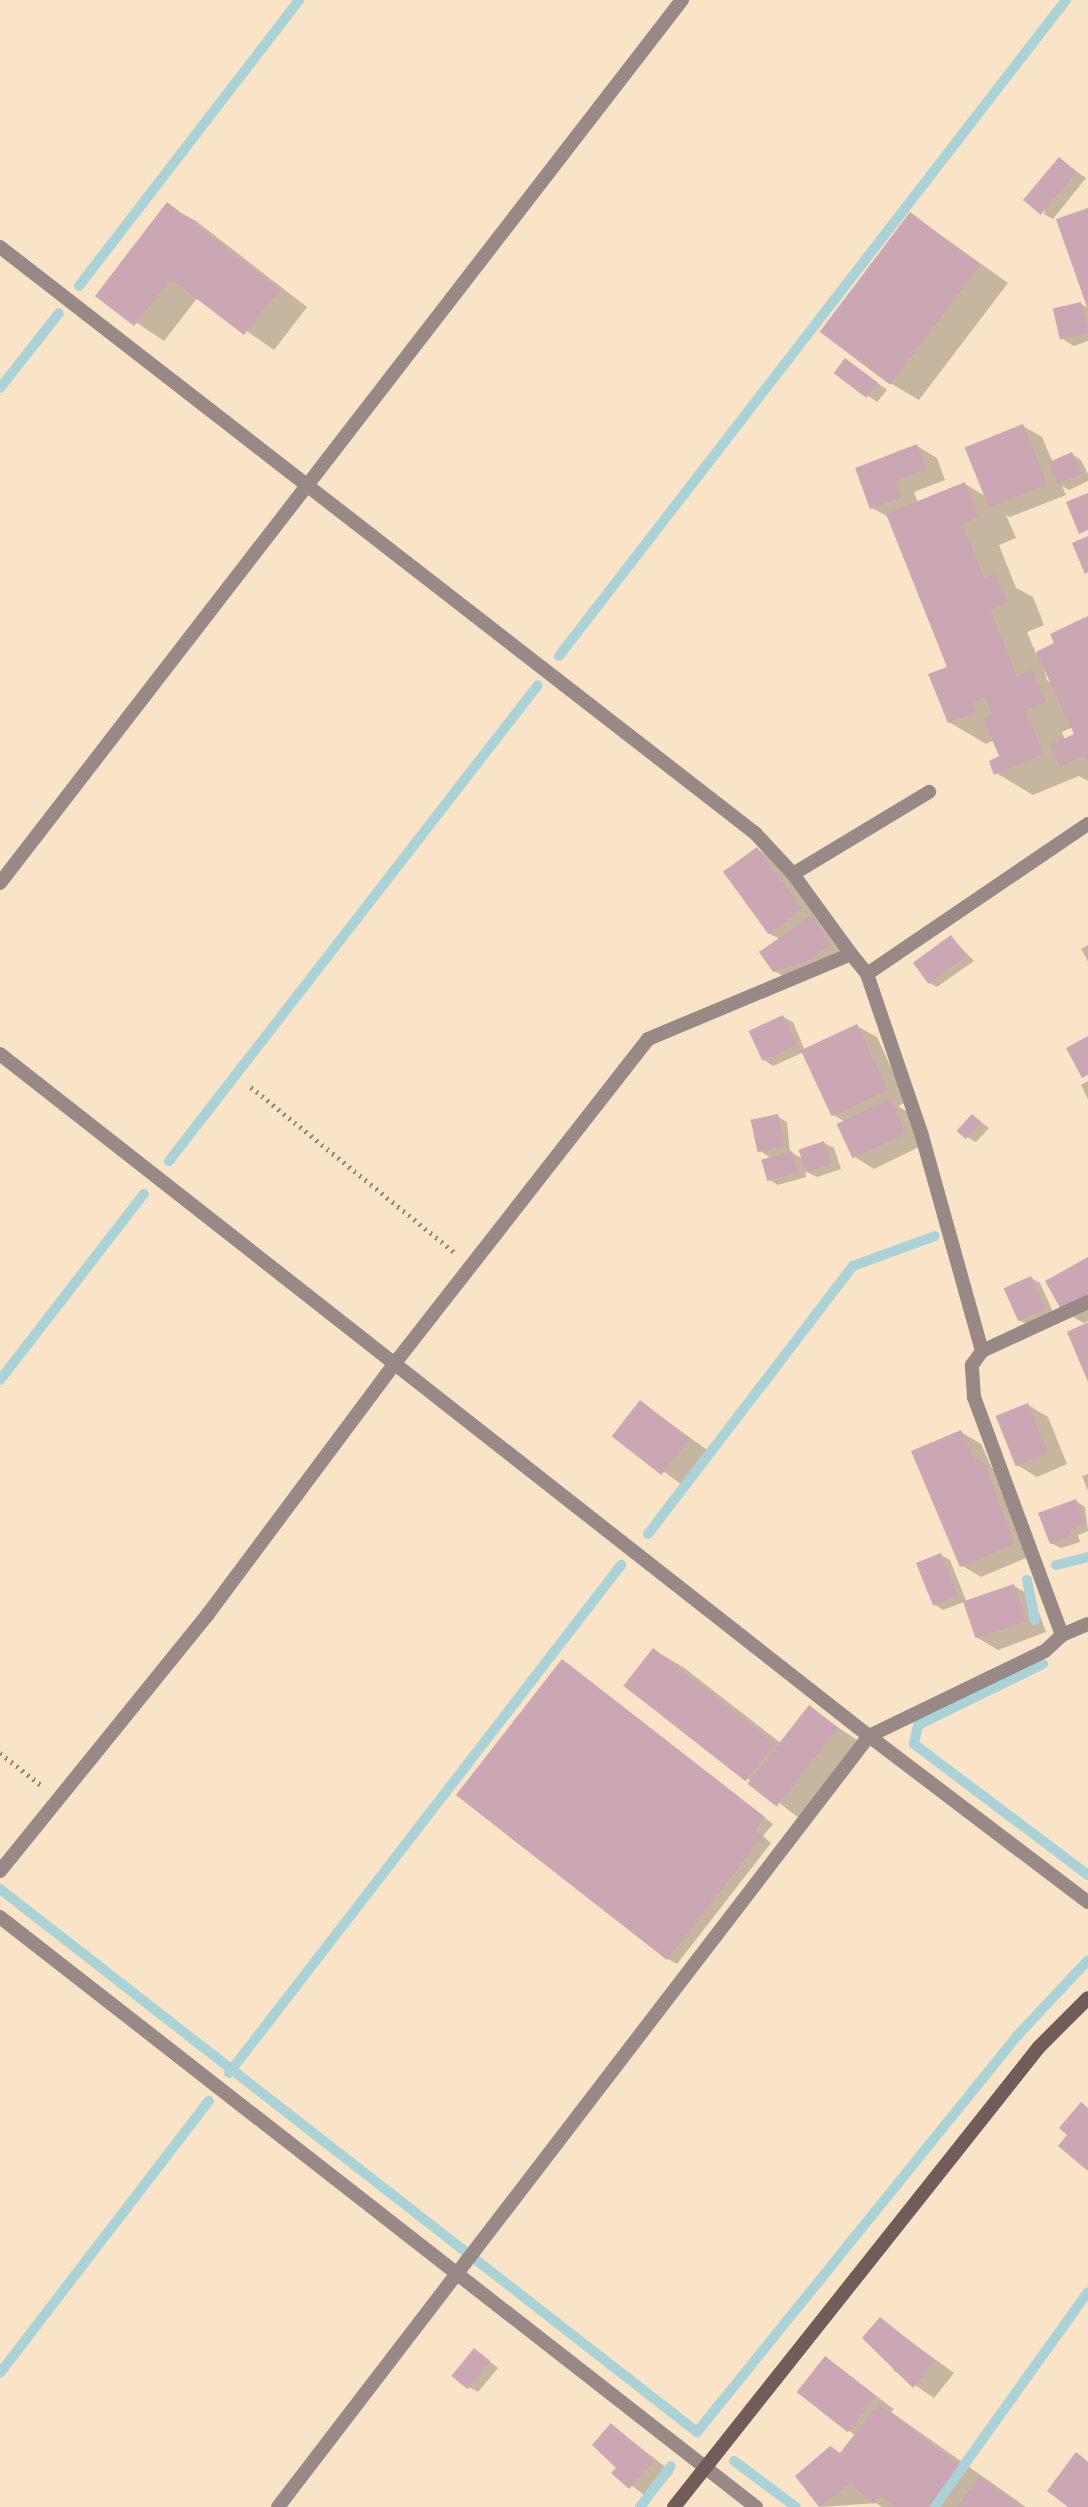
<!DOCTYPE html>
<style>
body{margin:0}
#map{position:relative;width:1088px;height:2507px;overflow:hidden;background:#f9e4c7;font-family:Raleway,sans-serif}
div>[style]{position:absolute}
.shadow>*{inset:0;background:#0003;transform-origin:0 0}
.stream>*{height:10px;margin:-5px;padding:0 5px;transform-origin:5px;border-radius:5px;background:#abd2d7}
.building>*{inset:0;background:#cba7b3;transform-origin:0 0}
.path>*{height:4.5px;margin-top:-2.25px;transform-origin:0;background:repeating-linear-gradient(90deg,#958773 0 2px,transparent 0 7px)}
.lane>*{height:14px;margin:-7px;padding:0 7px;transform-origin:7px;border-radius:7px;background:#988886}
.street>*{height:14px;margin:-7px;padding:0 7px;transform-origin:7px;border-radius:7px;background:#988886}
.secondary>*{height:14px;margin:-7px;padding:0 7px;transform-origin:7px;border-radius:7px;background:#725b58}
span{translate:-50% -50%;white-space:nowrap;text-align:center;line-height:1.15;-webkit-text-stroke:6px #fff;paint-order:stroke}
</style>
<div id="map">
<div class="shadow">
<i style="clip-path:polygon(1059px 159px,1086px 178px,1053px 219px,1044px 214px)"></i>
<i style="clip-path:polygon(167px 205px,196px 221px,307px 307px,274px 350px,198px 297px,164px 341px,97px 296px)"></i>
<i style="clip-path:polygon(911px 214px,1008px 283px,919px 400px,890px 383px)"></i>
<i style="clip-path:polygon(1081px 304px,1088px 308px,1088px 341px,1074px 346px,1064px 340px)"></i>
<i style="clip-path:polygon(854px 365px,887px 390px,877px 402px,836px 373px)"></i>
<i style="clip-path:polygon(evenodd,1023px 426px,1042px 437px,1053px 463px,1072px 454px,1081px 460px,1088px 474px,1088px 481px,1069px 490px,1062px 486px,1066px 495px,1010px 517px,1006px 515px,1016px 538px,999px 545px,1016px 588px,1033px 597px,1044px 625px,1027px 632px,1036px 654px,1057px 644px,1088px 618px,1088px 781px,1079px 776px,1033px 795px,996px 773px,1001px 757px,994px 740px,986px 744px,949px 722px,950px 668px,889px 517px,872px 508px,917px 446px,937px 458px,945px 480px,914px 492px,918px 503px,965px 484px,987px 497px,1023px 426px,1042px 662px,1053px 684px,1047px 680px,1042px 662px,1023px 426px,1073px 727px,1076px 735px,1065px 740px,1062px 732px,1073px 727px)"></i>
<i style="clip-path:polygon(757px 849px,777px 860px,850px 955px,824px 973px,794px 982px,774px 971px,780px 939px,768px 933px)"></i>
<i style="clip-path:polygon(951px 937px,974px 961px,937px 987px,927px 982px)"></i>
<i style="clip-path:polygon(1088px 945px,1088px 961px,1081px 949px)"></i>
<i style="clip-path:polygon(783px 1017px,793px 1022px,805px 1051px,857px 1026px,877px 1037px,907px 1102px,898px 1106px,909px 1113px,925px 1144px,874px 1169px,855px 1157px,846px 1122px,835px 1116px,804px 1052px,773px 1066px,764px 1060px,751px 1031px)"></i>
<i style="clip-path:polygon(1088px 1081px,1088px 1099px,1081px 1085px)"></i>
<i style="clip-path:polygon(777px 1116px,787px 1122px,790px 1152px,803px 1159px,824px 1143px,834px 1148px,841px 1169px,817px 1177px,805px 1171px,806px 1177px,778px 1185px,768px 1179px,771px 1158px,760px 1151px)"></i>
<i style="clip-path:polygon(973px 1116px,989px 1128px,976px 1142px,967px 1137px)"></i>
<i style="clip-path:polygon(1088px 1259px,1088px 1321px,1084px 1323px,1064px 1312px)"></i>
<i style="clip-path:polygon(1031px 1278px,1040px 1283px,1054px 1314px,1029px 1325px,1019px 1320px)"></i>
<i style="left:641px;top:1402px;width:83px;height:43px;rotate:36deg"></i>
<i style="clip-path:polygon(1028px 1405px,1048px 1417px,1067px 1464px,1037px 1477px,1017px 1465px)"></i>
<i style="clip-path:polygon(961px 1432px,981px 1444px,992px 1468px,999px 1473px,1033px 1555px,981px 1577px,961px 1565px)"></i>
<i style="clip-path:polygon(1088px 1474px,1088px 1491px,1082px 1476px)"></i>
<i style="clip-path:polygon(1076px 1501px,1085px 1507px,1088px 1531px,1078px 1535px,1080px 1542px,1061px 1548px,1051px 1543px)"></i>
<i style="clip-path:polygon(941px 1555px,950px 1560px,967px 1603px,1014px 1586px,1033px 1597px,1046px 1632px,998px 1650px,978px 1638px,964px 1602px,943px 1610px,934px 1604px)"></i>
<i style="clip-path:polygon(654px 1650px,683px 1667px,782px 1744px,809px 1708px,857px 1740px,799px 1818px,748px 1779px)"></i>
<i style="clip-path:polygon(562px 1661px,773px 1824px,763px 1836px,771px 1843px,677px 1964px,668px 1959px)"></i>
<i style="clip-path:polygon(880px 2319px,954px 2373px,934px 2398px,893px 2370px,896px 2364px)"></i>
<i style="clip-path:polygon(475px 2350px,498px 2368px,478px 2392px,469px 2387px)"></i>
<i style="clip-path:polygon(825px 2358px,894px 2409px,891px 2412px,1026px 2507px,882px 2507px,876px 2503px,821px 2507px,798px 2476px,841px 2454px,856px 2436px,799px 2392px)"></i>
<i style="clip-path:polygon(612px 2425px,673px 2473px,650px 2499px,614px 2473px,619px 2468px)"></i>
</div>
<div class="stream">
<i style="left:79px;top:286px;width:361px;rotate:-52.4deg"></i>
<i style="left:0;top:388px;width:95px;rotate:-51.8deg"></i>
<i style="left:559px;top:656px;width:829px;rotate:-52.3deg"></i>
<i style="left:169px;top:1161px;width:602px;rotate:-52.22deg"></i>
<i style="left:0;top:1380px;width:235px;rotate:-52.3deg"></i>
<i style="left:648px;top:1534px;width:337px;rotate:-52.6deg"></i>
<i style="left:853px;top:1266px;width:87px;rotate:-20.1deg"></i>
<i style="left:1056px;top:1565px;width:33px;rotate:-14deg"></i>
<i style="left:1027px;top:1580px;width:41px;rotate:78.7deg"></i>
<i style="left:1043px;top:1664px;width:139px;rotate:154deg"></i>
<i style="left:918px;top:1725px;width:19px;rotate:102deg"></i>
<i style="left:914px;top:1744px;width:218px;rotate:37deg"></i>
<i style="left:0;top:1889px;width:884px;rotate:37.92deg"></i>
<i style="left:697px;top:2432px;width:509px;rotate:-51.06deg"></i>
<i style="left:1017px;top:2036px;width:104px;rotate:-46.9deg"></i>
<i style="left:229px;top:2073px;width:642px;rotate:-52.34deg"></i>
<i style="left:0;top:2373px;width:343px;rotate:-52.5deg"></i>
<i style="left:734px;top:2461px;width:77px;rotate:36.6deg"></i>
<i style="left:640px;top:2507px;width:51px;rotate:-52.9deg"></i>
<i style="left:934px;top:2507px;width:264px;rotate:-54.4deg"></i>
</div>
<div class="building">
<i style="left:1059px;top:157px;width:23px;height:56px;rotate:40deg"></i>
<i style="clip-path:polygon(167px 202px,280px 289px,244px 335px,171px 279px,134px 326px,95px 296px)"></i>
<i style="clip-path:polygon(1088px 208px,1088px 310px,1056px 219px)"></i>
<i style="left:910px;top:212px;width:88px;height:150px;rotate:37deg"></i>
<i style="left:1081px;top:302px;width:32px;height:29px;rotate:77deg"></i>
<i style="left:845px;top:358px;width:41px;height:19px;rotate:37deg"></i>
<i style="left:1023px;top:424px;width:65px;height:63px;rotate:68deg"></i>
<i style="clip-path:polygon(917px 444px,927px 469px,896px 481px,902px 497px,870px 509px,855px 468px)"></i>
<i style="left:1072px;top:452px;width:24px;height:26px;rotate:66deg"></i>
<i style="clip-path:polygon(965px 482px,979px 517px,962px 524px,984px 578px,996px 574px,1007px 603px,990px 610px,1017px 676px,1032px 670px,1046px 702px,1025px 711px,1044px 754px,994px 775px,989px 761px,999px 756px,983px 718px,992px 714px,986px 697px,972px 702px,976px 712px,948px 723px,928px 674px,947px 667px,886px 514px)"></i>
<i style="clip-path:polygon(1088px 493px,1088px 530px,1079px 534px,1066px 502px)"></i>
<i style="clip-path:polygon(1088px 536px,1088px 572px,1085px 574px,1072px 543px)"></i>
<i style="clip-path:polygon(1088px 616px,1088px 761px,1083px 756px,1060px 767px,1050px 745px,1074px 734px,1036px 652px,1054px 643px,1050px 634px)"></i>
<i style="left:757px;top:847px;width:77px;height:42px;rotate:54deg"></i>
<i style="clip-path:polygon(812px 915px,831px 944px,804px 963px,773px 972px,759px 952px)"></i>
<i style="left:951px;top:935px;width:26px;height:47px;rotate:54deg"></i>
<i style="left:783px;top:1015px;width:33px;height:38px;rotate:65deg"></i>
<i style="left:857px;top:1024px;width:73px;height:62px;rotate:65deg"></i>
<i style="clip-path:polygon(1088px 1036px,1088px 1075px,1082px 1078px,1066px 1048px)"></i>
<i style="left:890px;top:1099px;width:38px;height:59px;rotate:65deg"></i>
<i style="left:778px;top:1114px;width:33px;height:28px;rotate:78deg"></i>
<i style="left:972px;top:1114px;width:12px;height:23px;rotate:42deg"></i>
<i style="left:824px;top:1141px;width:24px;height:27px;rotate:71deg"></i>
<i style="left:792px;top:1151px;width:22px;height:32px;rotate:74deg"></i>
<i style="clip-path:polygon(1088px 1257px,1088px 1299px,1063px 1313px,1045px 1281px)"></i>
<i style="left:1031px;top:1276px;width:36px;height:30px;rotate:66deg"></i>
<i style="clip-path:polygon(1088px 1322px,1088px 1382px,1067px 1332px)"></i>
<i style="left:640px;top:1400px;width:63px;height:46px;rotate:38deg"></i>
<i style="left:1028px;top:1403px;width:54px;height:35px;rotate:68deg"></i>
<i style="clip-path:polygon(961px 1430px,975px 1461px,979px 1459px,987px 1469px,1014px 1544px,960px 1567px,911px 1451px)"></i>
<i style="clip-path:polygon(1076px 1499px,1085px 1524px,1070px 1530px,1072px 1536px,1050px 1544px,1038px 1513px)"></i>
<i style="left:941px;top:1553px;width:46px;height:27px;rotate:68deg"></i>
<i style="left:1014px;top:1584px;width:39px;height:54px;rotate:71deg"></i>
<i style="left:653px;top:1648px;width:155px;height:48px;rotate:38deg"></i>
<i style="clip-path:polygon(562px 1659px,765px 1817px,755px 1830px,763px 1836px,667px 1960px,456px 1795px)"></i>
<i style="left:809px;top:1705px;width:37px;height:100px;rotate:38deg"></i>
<i style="clip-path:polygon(1081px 2102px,1088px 2108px,1088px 2171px,1058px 2146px,1067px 2135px,1059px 2128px)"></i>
<i style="clip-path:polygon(880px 2317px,935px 2361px,913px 2388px,862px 2338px)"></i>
<i style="left:474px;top:2348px;width:21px;height:36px;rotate:39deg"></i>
<i style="left:825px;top:2356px;width:65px;height:46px;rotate:38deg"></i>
<i style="clip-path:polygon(879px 2403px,959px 2465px,929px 2507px,894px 2507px,880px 2495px,874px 2504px,850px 2484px,819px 2507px,795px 2476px,830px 2446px,840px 2453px)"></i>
<i style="clip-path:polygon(611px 2423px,654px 2461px,629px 2489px,611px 2473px,616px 2468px,592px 2445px)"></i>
<i style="clip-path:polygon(1076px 2452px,1088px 2462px,1088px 2507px,1068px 2507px,1047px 2491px)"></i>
<i style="clip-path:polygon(980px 2476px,1022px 2507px,957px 2507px)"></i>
</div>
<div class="path">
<i style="left:251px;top:1087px;width:262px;rotate:39.1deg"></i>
<i style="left:0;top:1753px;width:52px;rotate:38deg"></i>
</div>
<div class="lane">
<i style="left:793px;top:874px;width:159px;rotate:-31.1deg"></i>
</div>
<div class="street">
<i style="left:0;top:247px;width:956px;rotate:37.82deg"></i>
<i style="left:755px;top:833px;width:56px;rotate:47.2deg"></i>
<i style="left:793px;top:874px;width:99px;rotate:54.1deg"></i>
<i style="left:0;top:883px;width:1116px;rotate:-52.32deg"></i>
<i style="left:867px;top:974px;width:267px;rotate:-34.2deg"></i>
<i style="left:0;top:1054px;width:1105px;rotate:38.13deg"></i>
<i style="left:869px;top:1736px;width:275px;rotate:37.2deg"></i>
<i style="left:1062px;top:1635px;width:254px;rotate:-110.3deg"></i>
<i style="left:974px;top:1397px;width:32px;rotate:-94deg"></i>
<i style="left:972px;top:1365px;width:17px;rotate:-54deg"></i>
<i style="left:982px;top:1351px;width:117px;rotate:-24.8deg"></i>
<i style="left:0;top:1871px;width:331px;rotate:-51deg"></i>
<i style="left:208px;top:1614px;width:313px;rotate:-53.3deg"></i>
<i style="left:395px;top:1363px;width:411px;rotate:-52deg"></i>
<i style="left:648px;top:1039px;width:220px;rotate:-22.7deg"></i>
<i style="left:851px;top:954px;width:26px;rotate:51deg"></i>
<i style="left:867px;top:974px;width:171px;rotate:71.2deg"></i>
<i style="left:922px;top:1136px;width:223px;rotate:74.4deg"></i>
<i style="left:0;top:1917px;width:959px;rotate:37.97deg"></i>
<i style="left:278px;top:2507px;width:971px;rotate:-52.53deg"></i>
<i style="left:869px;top:1736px;width:195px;rotate:-25.8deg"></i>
<i style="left:1045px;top:1651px;width:23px;rotate:-43deg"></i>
<i style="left:1062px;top:1635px;width:28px;rotate:-23deg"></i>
</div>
<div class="secondary">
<i style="left:674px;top:2507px;width:587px;rotate:-51.57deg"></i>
<i style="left:1039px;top:2047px;width:69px;rotate:-45deg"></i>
</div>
</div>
